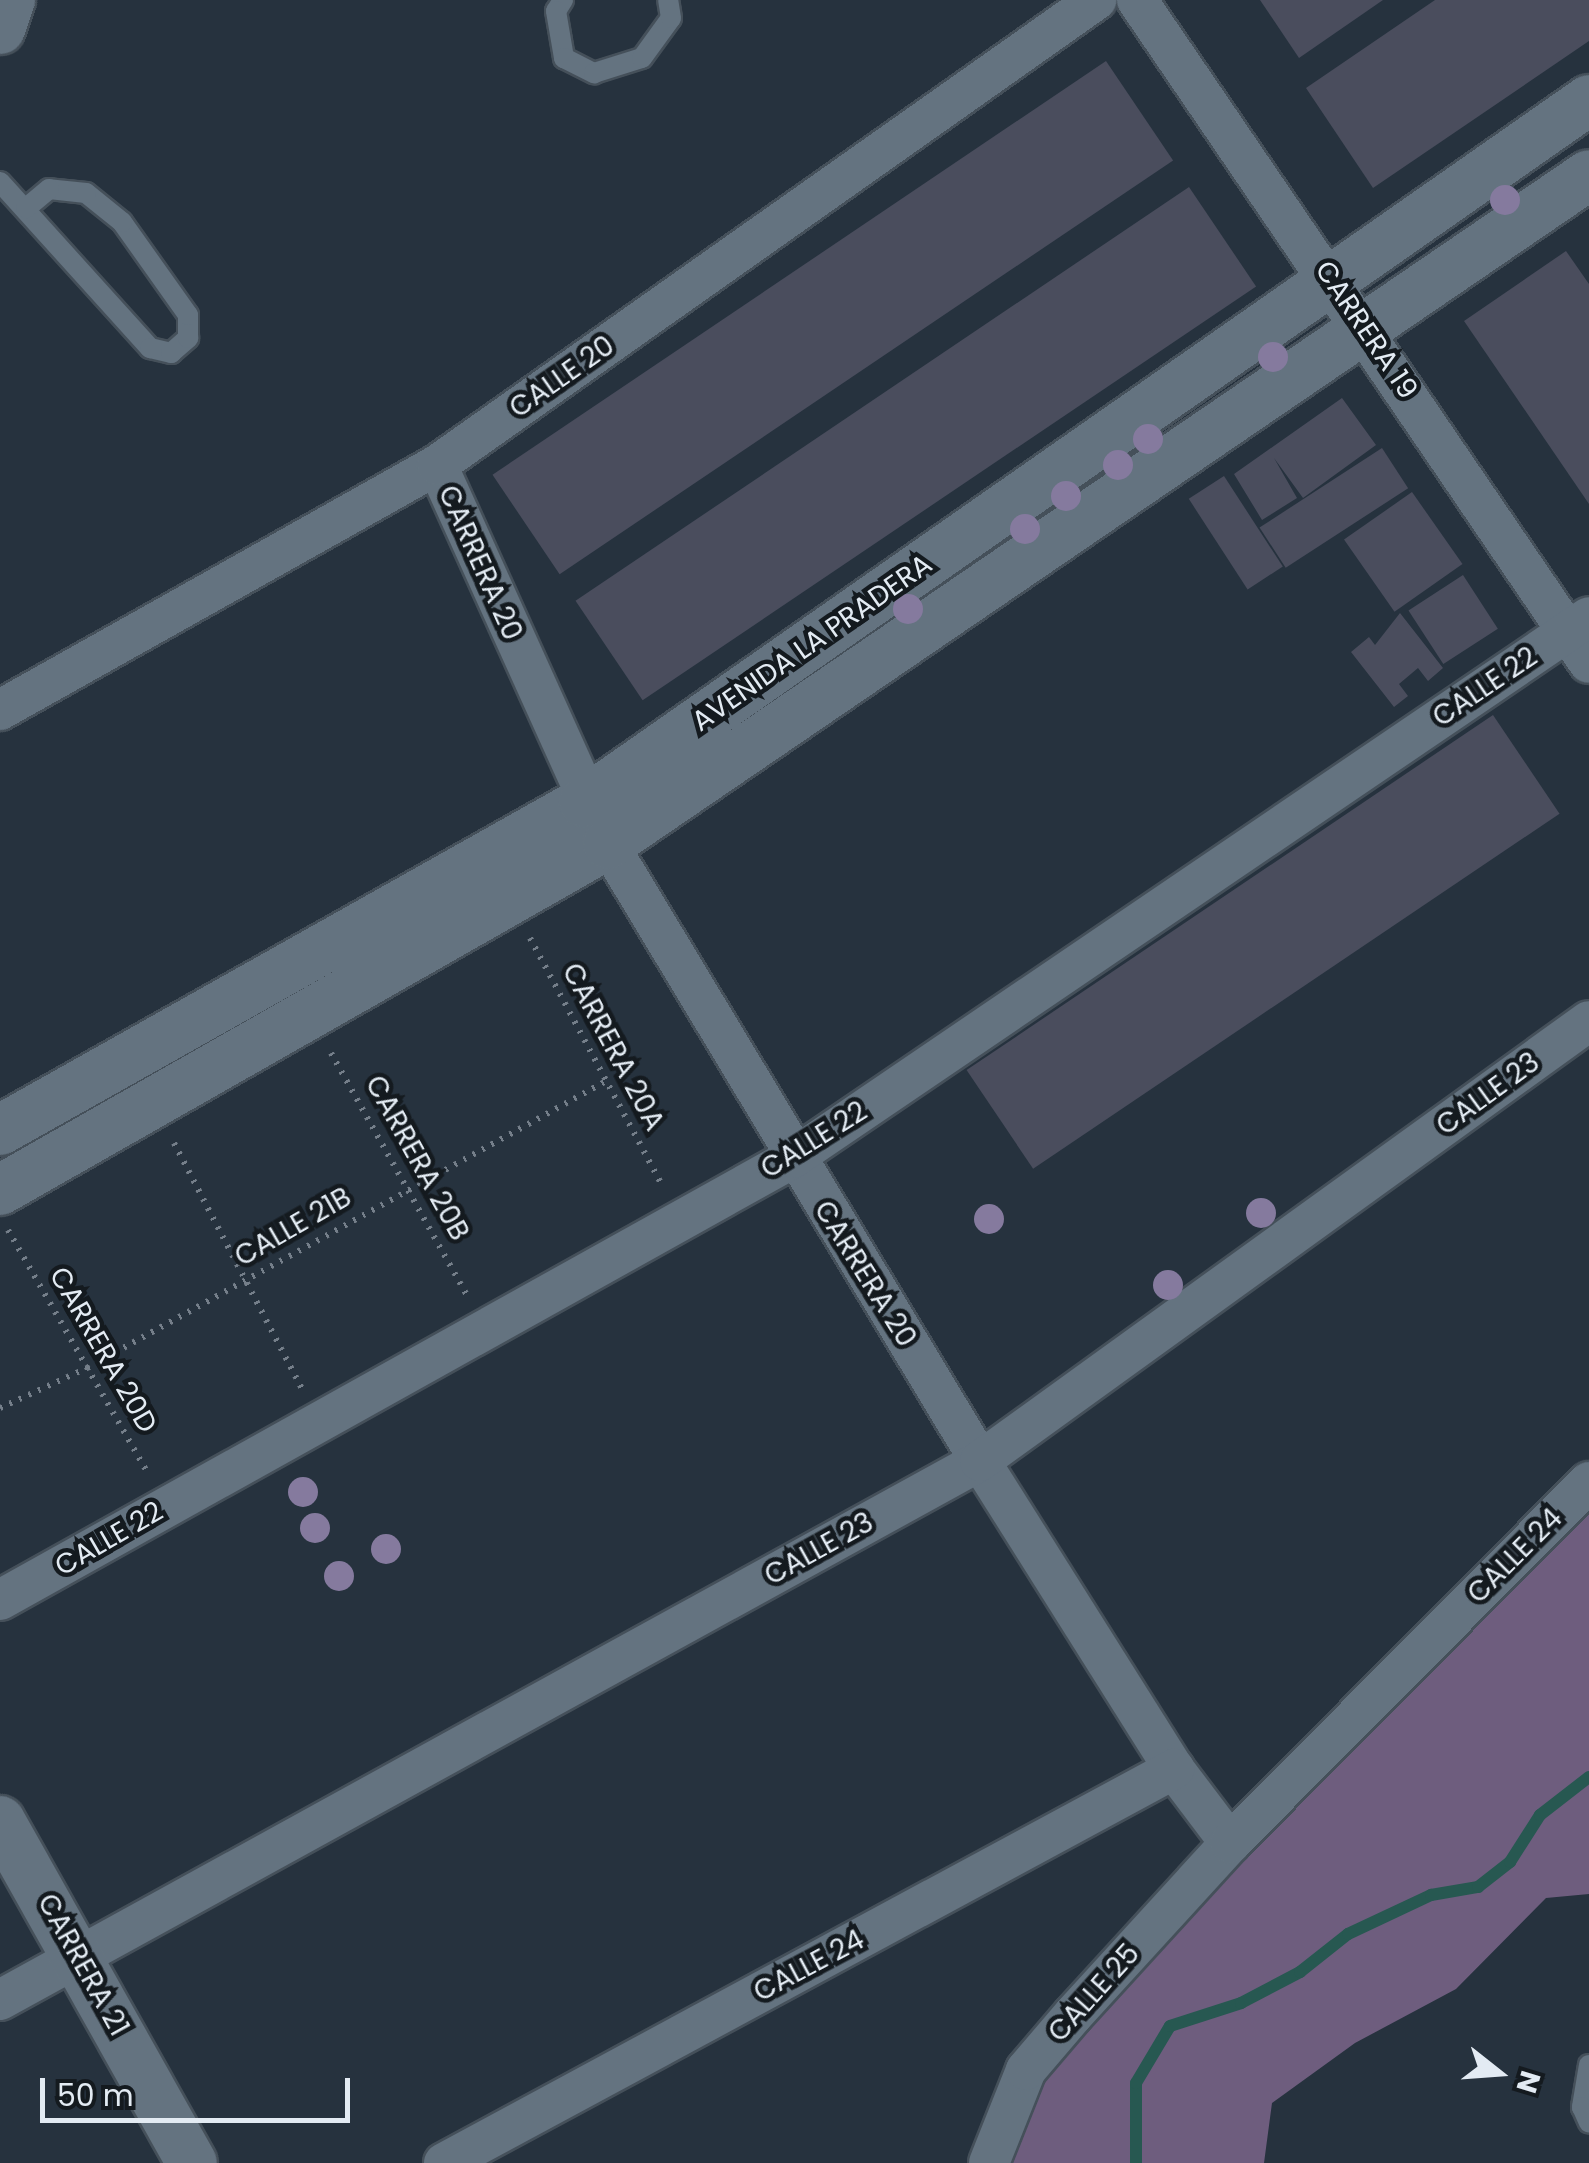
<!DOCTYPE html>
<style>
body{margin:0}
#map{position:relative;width:1589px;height:2163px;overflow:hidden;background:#26323e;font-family:Poppins,sans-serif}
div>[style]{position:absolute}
.forest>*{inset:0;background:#6e5d7e}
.stream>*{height:12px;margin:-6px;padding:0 6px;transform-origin:6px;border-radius:6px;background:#275851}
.building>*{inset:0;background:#4a4d5d;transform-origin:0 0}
.path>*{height:6px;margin-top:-3px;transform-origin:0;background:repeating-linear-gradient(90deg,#757f8a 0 2.5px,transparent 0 10.5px)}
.roads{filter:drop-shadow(2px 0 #45505a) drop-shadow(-2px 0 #45505a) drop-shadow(0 2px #45505a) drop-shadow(0 -2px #45505a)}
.service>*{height:20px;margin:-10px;padding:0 10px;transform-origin:10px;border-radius:10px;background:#647380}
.minor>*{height:40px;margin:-20px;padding:0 20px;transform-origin:20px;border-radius:20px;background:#647380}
.tertiary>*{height:50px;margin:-25px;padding:0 25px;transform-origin:25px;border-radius:25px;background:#647380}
.trees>*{width:30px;height:30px;margin:-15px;border-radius:50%;background:#857a9e}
span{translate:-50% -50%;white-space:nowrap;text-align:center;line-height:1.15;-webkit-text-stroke:9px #141a1f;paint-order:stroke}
.street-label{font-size:28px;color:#e3ebf3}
.north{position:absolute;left:1449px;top:2023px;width:100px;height:100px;-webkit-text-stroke:8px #141a1f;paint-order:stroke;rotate:107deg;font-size:28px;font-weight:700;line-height:40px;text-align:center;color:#e3ebf3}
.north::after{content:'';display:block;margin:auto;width:35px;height:45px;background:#e3ebf3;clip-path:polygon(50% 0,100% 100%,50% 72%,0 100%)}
.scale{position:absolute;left:40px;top:2078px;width:310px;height:45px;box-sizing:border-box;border:5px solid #e3ebf3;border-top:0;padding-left:12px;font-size:30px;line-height:35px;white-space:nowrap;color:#e3ebf3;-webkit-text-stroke:8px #141a1f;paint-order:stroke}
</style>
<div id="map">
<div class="forest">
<i style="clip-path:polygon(1589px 1482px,1589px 1894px,1546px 1898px,1456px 1989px,1355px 2043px,1272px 2103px,1264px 2163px,989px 2163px,1026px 2070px)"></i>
</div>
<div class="stream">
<i style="left:1136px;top:2163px;width:80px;rotate:-90deg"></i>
<i style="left:1136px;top:2083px;width:66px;rotate:-59.2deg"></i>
<i style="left:1170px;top:2026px;width:75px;rotate:-17.9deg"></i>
<i style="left:1241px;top:2003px;width:67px;rotate:-27.7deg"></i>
<i style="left:1300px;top:1972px;width:61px;rotate:-38.4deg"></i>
<i style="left:1348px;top:1934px;width:92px;rotate:-25.2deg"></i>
<i style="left:1431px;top:1895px;width:48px;rotate:-9.7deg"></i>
<i style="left:1478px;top:1887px;width:41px;rotate:-38deg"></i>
<i style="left:1510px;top:1862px;width:56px;rotate:-57.4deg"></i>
<i style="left:1540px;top:1815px;width:62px;rotate:-37.8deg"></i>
</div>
<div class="building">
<i style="clip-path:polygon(1260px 0,1383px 0,1299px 58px)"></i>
<i style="clip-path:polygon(1435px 0,1589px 0,1589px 41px,1373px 188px,1306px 88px)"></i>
<i style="left:1106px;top:61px;width:120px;height:740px;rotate:56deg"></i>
<i style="left:1189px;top:187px;width:120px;height:740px;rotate:56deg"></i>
<i style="clip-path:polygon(1566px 251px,1589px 284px,1589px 504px,1464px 321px)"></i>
<i style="clip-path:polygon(1342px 398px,1376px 445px,1303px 498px,1274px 458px,1297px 498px,1262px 520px,1234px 474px)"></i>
<i style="left:1382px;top:448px;width:48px;height:146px;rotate:57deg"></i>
<i style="left:1224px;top:476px;width:108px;height:42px;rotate:57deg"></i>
<i style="left:1412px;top:492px;width:88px;height:83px;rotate:55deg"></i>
<i style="left:1463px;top:575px;width:64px;height:65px;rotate:57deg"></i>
<i style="clip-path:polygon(1400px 613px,1443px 668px,1428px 681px,1418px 668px,1399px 684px,1408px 696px,1394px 707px,1351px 652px,1369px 637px,1375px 645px)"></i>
<i style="left:1493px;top:715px;width:119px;height:635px;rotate:56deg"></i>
</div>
<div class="path">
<i style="left:530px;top:938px;width:282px;rotate:61.9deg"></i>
<i style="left:331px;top:1053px;width:278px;rotate:60.7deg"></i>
<i style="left:174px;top:1143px;width:277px;rotate:62.5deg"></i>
<i style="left:8px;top:1230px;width:283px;rotate:60.1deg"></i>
<i style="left:0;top:1408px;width:96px;rotate:-24.7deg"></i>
<i style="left:87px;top:1368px;width:593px;rotate:-28.94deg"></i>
</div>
<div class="roads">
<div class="service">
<i style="left:563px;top:0;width:13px;rotate:122deg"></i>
<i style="left:556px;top:11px;width:48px;rotate:80.3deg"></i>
<i style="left:564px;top:58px;width:34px;rotate:27deg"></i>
<i style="left:594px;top:73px;width:50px;rotate:-17.4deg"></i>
<i style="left:642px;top:58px;width:49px;rotate:-54.1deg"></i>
<i style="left:671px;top:18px;width:18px;rotate:-99deg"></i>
<i style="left:0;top:182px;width:224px;rotate:47.9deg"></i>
<i style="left:150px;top:348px;width:22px;rotate:13deg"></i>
<i style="left:171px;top:353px;width:23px;rotate:-41deg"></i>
<i style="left:188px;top:338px;width:23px;rotate:-90deg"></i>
<i style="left:188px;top:315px;width:114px;rotate:-125.4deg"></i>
<i style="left:122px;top:222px;width:46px;rotate:-141.1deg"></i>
<i style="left:86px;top:193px;width:37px;rotate:-174deg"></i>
<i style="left:49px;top:189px;width:30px;rotate:140deg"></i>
<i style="left:1589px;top:2065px;width:43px;rotate:99.5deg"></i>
<i style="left:1582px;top:2107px;width:17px;rotate:66deg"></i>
</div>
<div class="minor">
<i style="left:1137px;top:0;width:802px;rotate:55.72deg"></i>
<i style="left:437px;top:465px;width:416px;rotate:65.7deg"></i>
<i style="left:608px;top:844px;width:720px;rotate:58.91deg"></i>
<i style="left:980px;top:1461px;width:364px;rotate:57.8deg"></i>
<i style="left:1174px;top:1769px;width:93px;rotate:52.9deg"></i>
<i style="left:0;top:710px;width:501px;rotate:-29.28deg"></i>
<i style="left:437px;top:465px;width:807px;rotate:-35.21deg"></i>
<i style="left:0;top:1600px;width:908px;rotate:-29.13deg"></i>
<i style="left:793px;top:1158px;width:962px;rotate:-34.2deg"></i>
<i style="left:0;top:2000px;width:1118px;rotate:-28.81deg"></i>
<i style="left:980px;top:1461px;width:751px;rotate:-35.85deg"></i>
<i style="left:444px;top:2163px;width:830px;rotate:-28.36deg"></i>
<i style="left:989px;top:2163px;width:100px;rotate:-68.3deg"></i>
<i style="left:1026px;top:2070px;width:72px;rotate:-49.5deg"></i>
<i style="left:1073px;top:2015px;width:233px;rotate:-47.6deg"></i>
<i style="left:1230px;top:1843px;width:509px;rotate:-45.16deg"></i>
</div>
<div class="tertiary">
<i style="left:0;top:29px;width:31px;rotate:-71deg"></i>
<i style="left:0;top:1130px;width:670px;rotate:-29.32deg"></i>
<i style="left:584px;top:802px;width:1226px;rotate:-34.93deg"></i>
<i style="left:0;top:1190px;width:700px;rotate:-29.64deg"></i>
<i style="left:608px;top:844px;width:1187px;rotate:-34.29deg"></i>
<i style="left:0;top:1821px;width:392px;rotate:60.7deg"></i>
</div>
</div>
<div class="trees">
<i style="left:1505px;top:200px"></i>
<i style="left:1273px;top:357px"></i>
<i style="left:1148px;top:439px"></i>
<i style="left:1118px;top:465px"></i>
<i style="left:1066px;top:496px"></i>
<i style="left:1025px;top:529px"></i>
<i style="left:908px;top:609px"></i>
<i style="left:1261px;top:1213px"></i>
<i style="left:989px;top:1219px"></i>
<i style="left:1168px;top:1285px"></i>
<i style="left:303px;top:1492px"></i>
<i style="left:315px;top:1528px"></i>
<i style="left:386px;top:1549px"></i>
<i style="left:339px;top:1576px"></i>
</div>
<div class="street-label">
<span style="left:1366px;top:330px;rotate:56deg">CARRERA 19</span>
<span style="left:562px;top:377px;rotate:-35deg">CALLE 20</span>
<span style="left:480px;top:563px;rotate:66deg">CARRERA 20</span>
<span style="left:812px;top:643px;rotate:-35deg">AVENIDA LA PRADERA</span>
<span style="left:1485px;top:687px;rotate:-34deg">CALLE 22</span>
<span style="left:613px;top:1047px;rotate:62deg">CARRERA 20A</span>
<span style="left:1488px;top:1094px;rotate:-36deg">CALLE 23</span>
<span style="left:814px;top:1140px;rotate:-32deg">CALLE 22</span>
<span style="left:417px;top:1158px;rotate:61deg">CARRERA 20B</span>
<span style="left:293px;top:1227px;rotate:-30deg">CALLE 21B</span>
<span style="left:865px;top:1274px;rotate:58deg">CARRERA 20</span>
<span style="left:103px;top:1350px;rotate:60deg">CARRERA 20D</span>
<span style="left:109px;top:1539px;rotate:-30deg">CALLE 22</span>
<span style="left:819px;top:1549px;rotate:-29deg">CALLE 23</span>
<span style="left:1515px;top:1556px;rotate:-45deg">CALLE 24</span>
<span style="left:83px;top:1965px;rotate:61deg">CARRERA 21</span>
<span style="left:809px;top:1966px;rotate:-28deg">CALLE 24</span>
<span style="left:1094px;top:1993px;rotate:-48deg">CALLE 25</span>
</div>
<div class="north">N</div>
<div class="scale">50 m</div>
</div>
